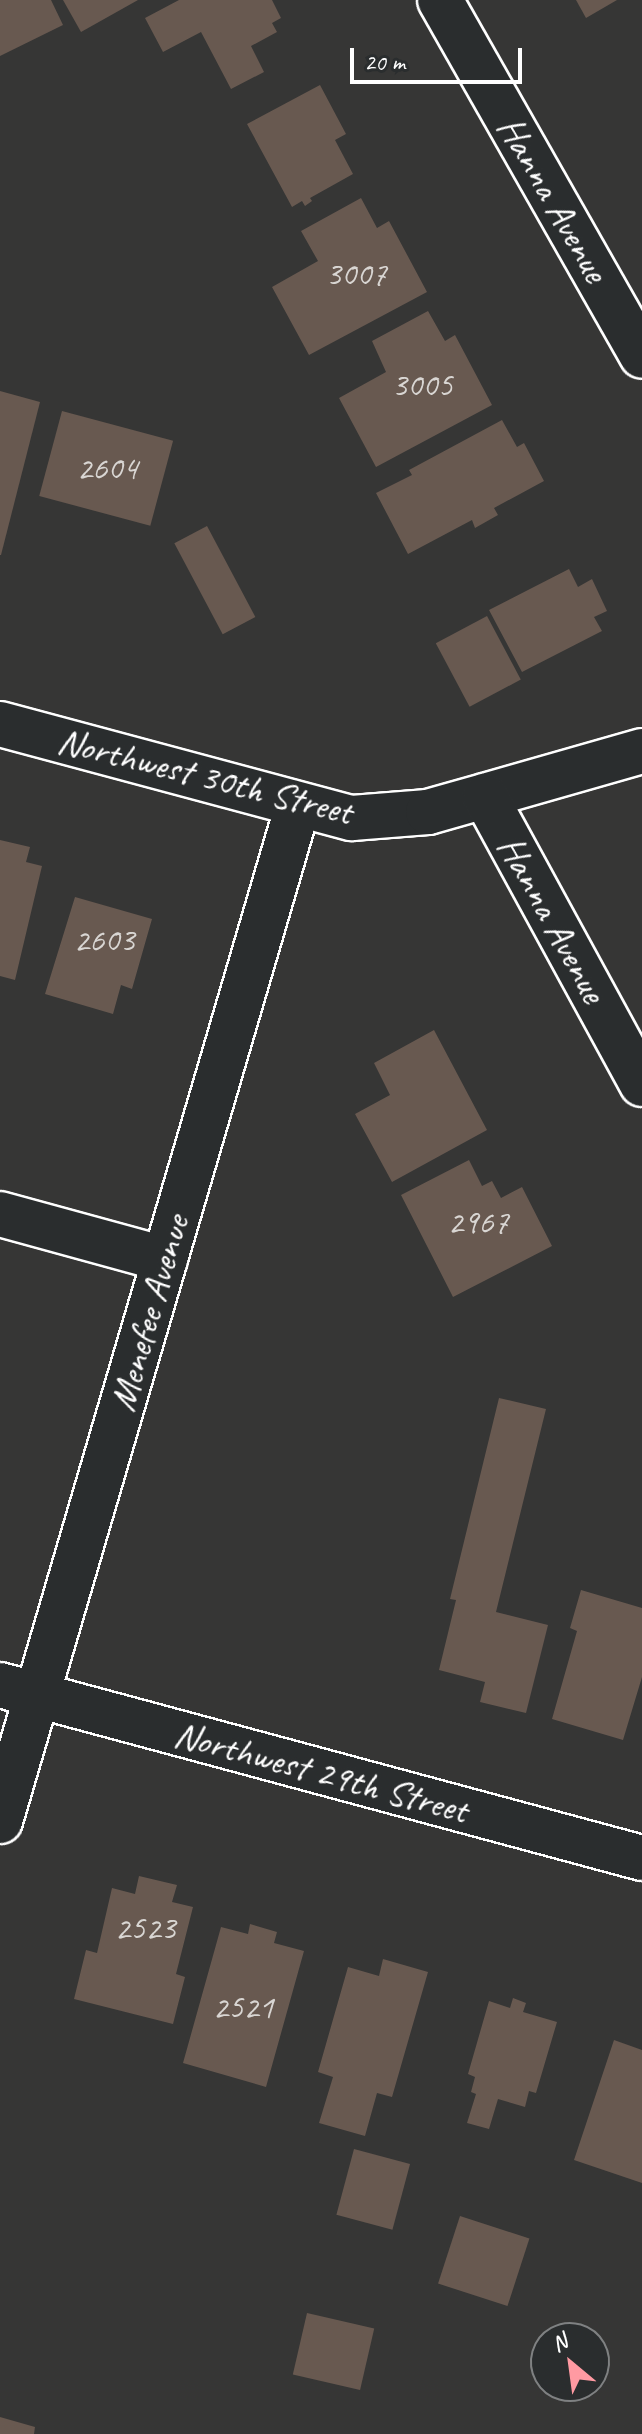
<!DOCTYPE html>
<style>
body{margin:0}
#map{position:relative;width:642px;height:2434px;overflow:hidden;background:#363635;font-family:Caveat,sans-serif}
div>[style]{position:absolute}
.building>*{inset:0;background:#685950;transform-origin:0 0}
.roads{filter:drop-shadow(2px 0 #fff) drop-shadow(-2px 0 #fff) drop-shadow(0 2px #fff) drop-shadow(0 -2px #fff)}
.minor>*{height:44px;margin:-22px;padding:0 22px;transform-origin:22px;border-radius:22px;background:#2a2d2e}
span{translate:-50% -50%;white-space:nowrap;text-align:center;line-height:1.15;-webkit-text-stroke:8px #2a2d2e;paint-order:stroke}
.number-label{font-size:34px;color:#d9d6d3}
.number-label span{-webkit-text-stroke-width:0}
.street-label{font-size:38px;color:#fff}
.north{position:absolute;left:530px;top:2322px;width:80px;height:80px;box-sizing:border-box;background:#2a2d2e;border:2px solid #7f8182;border-radius:50%;rotate:331deg;font-size:22px;font-weight:700;line-height:32px;text-align:center;color:#fff}
.north::after{content:'';display:block;margin:auto;width:28px;height:36px;background:#ff9aa2;clip-path:polygon(50% 0,100% 100%,50% 72%,0 100%)}
.scale{position:absolute;left:350px;top:48px;width:172px;height:36px;box-sizing:border-box;border:4px solid #fff;border-top:0;padding-left:10px;font-size:24px;line-height:28px;white-space:nowrap;color:#fff;-webkit-text-stroke:6px #2a2d2e;paint-order:stroke}
</style>
<div id="map">
<div class="building">
<i style="clip-path:polygon(0 0,51px 0,63px 25px,0 56px)"></i>
<i style="clip-path:polygon(63px 0,138px 0,81px 32px)"></i>
<i style="clip-path:polygon(179px 0,272px 0,281px 18px,272px 23px,277px 32px,251px 46px,264px 72px,231px 89px,201px 32px,163px 52px,145px 18px)"></i>
<i style="clip-path:polygon(576px 0,617px 0,586px 18px)"></i>
<i style="clip-path:polygon(320px 85px,346px 134px,335px 140px,353px 174px,310px 198px,312px 201px,305px 206px,302px 201px,292px 207px,247px 124px)"></i>
<i style="clip-path:polygon(361px 198px,377px 228px,389px 221px,427px 292px,309px 355px,272px 287px,318px 261px,301px 231px)"></i>
<i style="clip-path:polygon(428px 311px,445px 341px,455px 335px,492px 405px,376px 467px,339px 398px,386px 372px,372px 341px)"></i>
<i style="clip-path:polygon(0 391px,40px 402px,1px 555px,0 555px)"></i>
<i style="left:62px;top:411px;width:115px;height:88px;rotate:15deg"></i>
<i style="clip-path:polygon(502px 420px,517px 447px,524px 443px,544px 481px,494px 508px,498px 515px,475px 528px,472px 520px,408px 554px,376px 493px,412px 475px,409px 470px)"></i>
<i style="left:207px;top:526px;width:103px;height:37px;rotate:62deg"></i>
<i style="clip-path:polygon(569px 569px,578px 587px,592px 579px,607px 611px,594px 617px,602px 631px,522px 672px,489px 610px)"></i>
<i style="left:487px;top:616px;width:72px;height:58px;rotate:62deg"></i>
<i style="clip-path:polygon(0 840px,30px 847px,26px 862px,42px 866px,15px 980px,0 976px)"></i>
<i style="clip-path:polygon(75px 897px,152px 919px,132px 989px,121px 985px,113px 1014px,45px 994px)"></i>
<i style="clip-path:polygon(434px 1030px,487px 1130px,392px 1182px,355px 1114px,390px 1095px,374px 1063px)"></i>
<i style="clip-path:polygon(469px 1160px,482px 1186px,492px 1181px,501px 1198px,522px 1187px,552px 1246px,453px 1297px,401px 1195px)"></i>
<i style="clip-path:polygon(499px 1398px,546px 1409px,496px 1612px,548px 1625px,526px 1713px,480px 1702px,485px 1682px,439px 1670px,456px 1600px,450px 1599px)"></i>
<i style="clip-path:polygon(581px 1590px,642px 1608px,642px 1677px,623px 1740px,552px 1719px,577px 1631px,570px 1628px)"></i>
<i style="clip-path:polygon(139px 1876px,177px 1885px,172px 1902px,193px 1907px,176px 1974px,185px 1977px,173px 2024px,74px 1999px,86px 1950px,97px 1953px,112px 1888px,135px 1894px)"></i>
<i style="clip-path:polygon(250px 1924px,277px 1932px,274px 1943px,304px 1951px,266px 2087px,183px 2063px,221px 1927px,248px 1934px)"></i>
<i style="clip-path:polygon(383px 1959px,428px 1972px,392px 2097px,377px 2093px,365px 2136px,319px 2123px,333px 2077px,318px 2072px,348px 1967px,379px 1976px)"></i>
<i style="clip-path:polygon(513px 1998px,526px 2003px,523px 2012px,557px 2022px,536px 2093px,529px 2091px,525px 2107px,498px 2099px,489px 2129px,467px 2123px,476px 2094px,471px 2092px,475px 2077px,468px 2074px,489px 2001px,510px 2008px)"></i>
<i style="clip-path:polygon(614px 2040px,642px 2050px,642px 2183px,574px 2160px)"></i>
<i style="left:354px;top:2149px;width:58px;height:68px;rotate:15deg"></i>
<i style="left:460px;top:2216px;width:73px;height:71px;rotate:18deg"></i>
<i style="left:307px;top:2313px;width:69px;height:63px;rotate:13deg"></i>
<i style="clip-path:polygon(0 2417px,35px 2427px,34px 2434px,0 2434px)"></i>
</div>
<div class="roads">
<div class="minor">
<i style="left:440px;top:0;width:409px;rotate:60.4deg"></i>
<i style="left:0;top:724px;width:364px;rotate:15deg"></i>
<i style="left:352px;top:818px;width:76px;rotate:-4.5deg"></i>
<i style="left:428px;top:812px;width:223px;rotate:-15.9deg"></i>
<i style="left:485px;top:796px;width:328px;rotate:61.4deg"></i>
<i style="left:0;top:1214px;width:171px;rotate:15.3deg"></i>
<i style="left:0;top:1685px;width:665px;rotate:15.08deg"></i>
<i style="left:0;top:1821px;width:1059px;rotate:-73.65deg"></i>
</div>
</div>
<div class="number-label">
<span style="left:356px;top:274px">3007</span>
<span style="left:422px;top:385px">3005</span>
<span style="left:107px;top:468px">2604</span>
<span style="left:104px;top:940px">2603</span>
<span style="left:478px;top:1222px">2967</span>
<span style="left:145px;top:1928px">2523</span>
<span style="left:243px;top:2007px">2521</span>
</div>
<div class="street-label">
<span style="left:553px;top:199px;rotate:60deg">Hanna Avenue</span>
<span style="left:205px;top:776px;rotate:14deg">Northwest 30th Street</span>
<span style="left:552px;top:919px;rotate:61deg">Hanna Avenue</span>
<span style="left:149px;top:1313px;rotate:-74deg">Menefee Avenue</span>
<span style="left:321px;top:1772px;rotate:15deg">Northwest 29th Street</span>
</div>
<div class="north">N</div>
<div class="scale">20 m</div>
</div>
